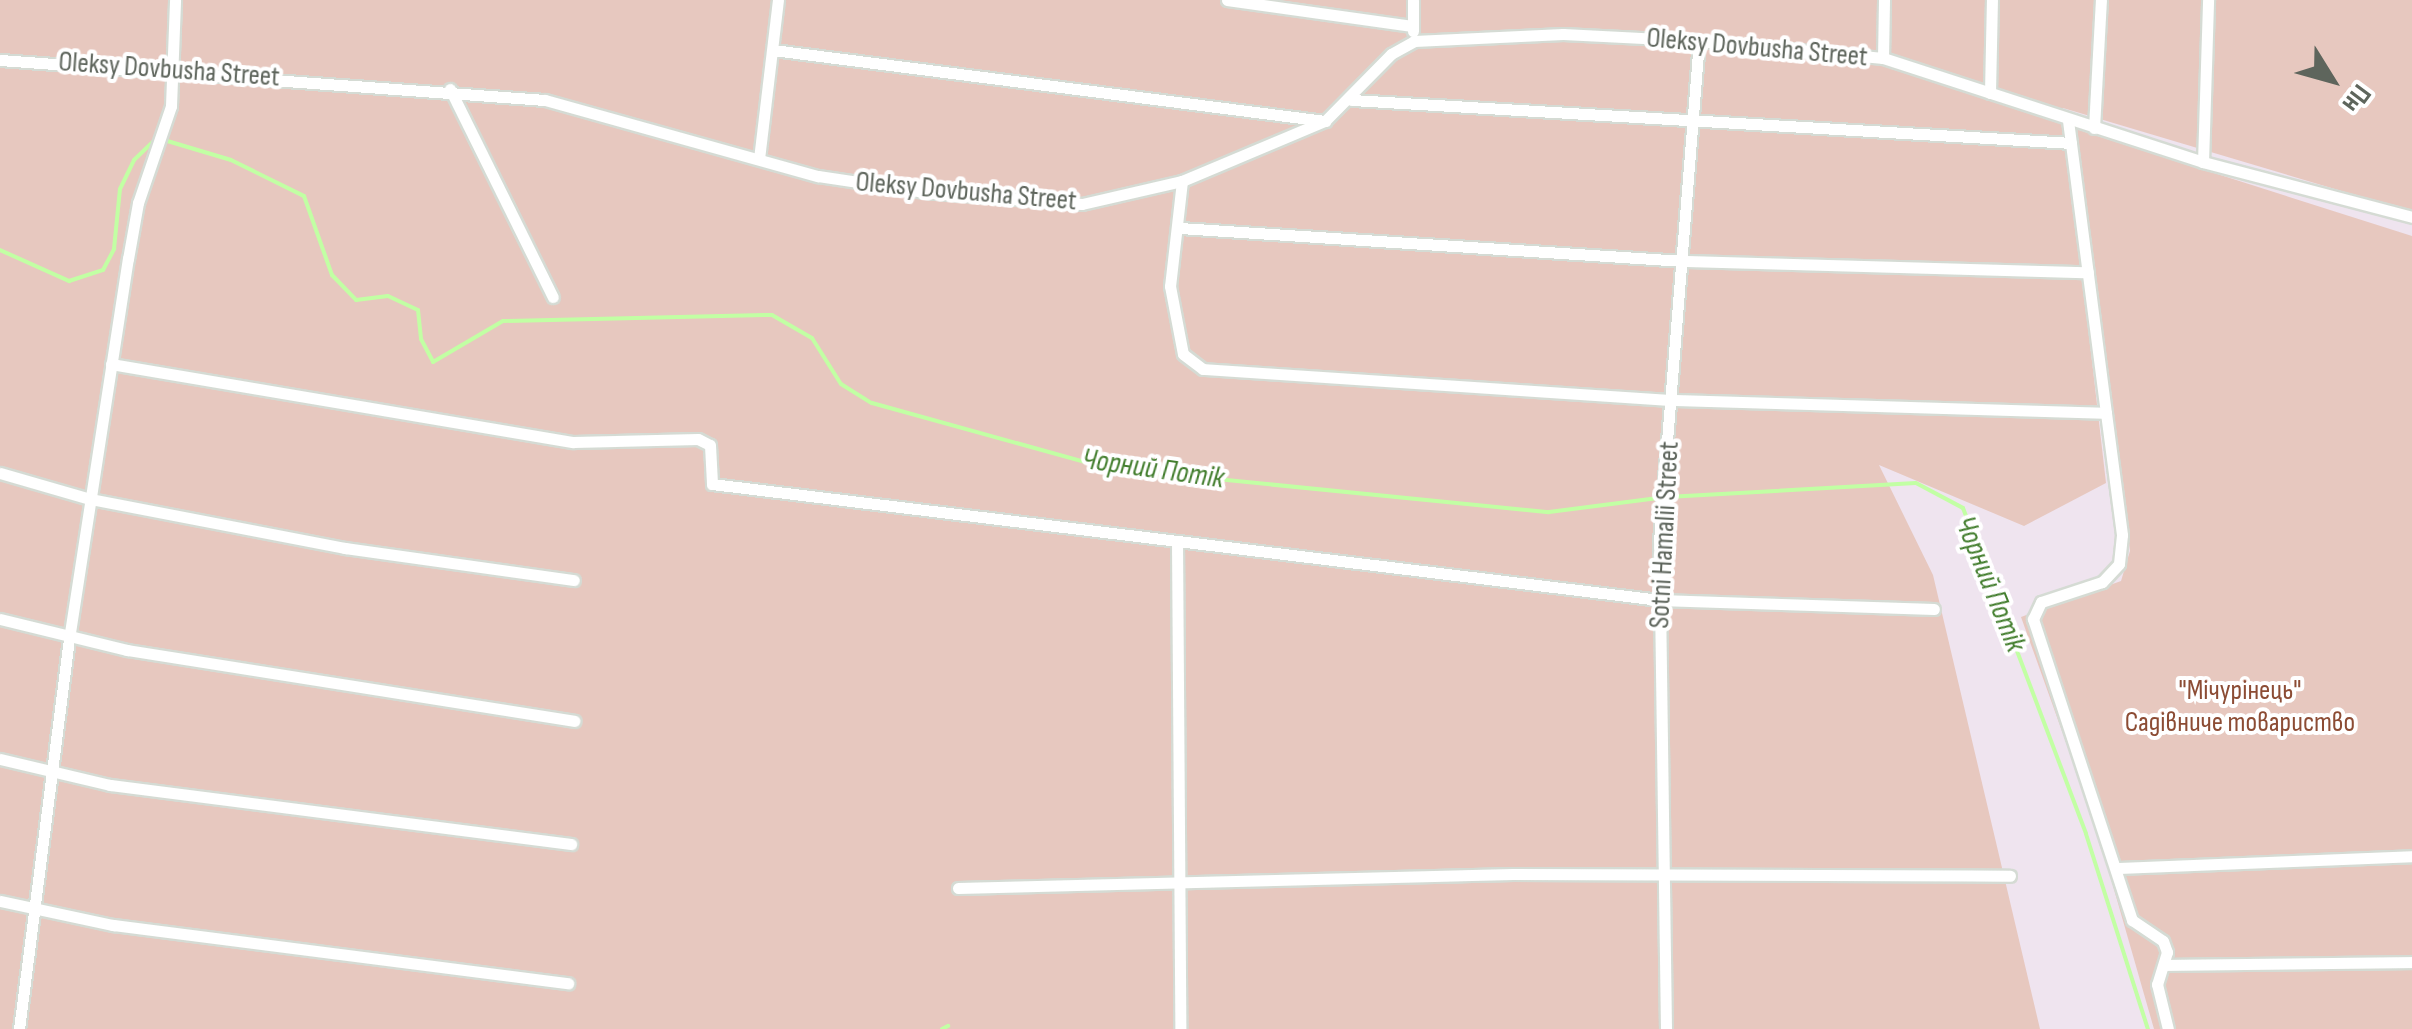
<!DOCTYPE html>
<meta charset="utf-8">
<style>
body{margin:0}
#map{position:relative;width:2412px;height:1029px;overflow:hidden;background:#efe4ef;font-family:"Sofia Sans Condensed",sans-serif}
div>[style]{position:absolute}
.green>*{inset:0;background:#e7c8bf}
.stream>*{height:4px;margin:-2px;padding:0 2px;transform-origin:2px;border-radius:2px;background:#c2ffa4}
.roads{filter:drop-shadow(2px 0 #d5dbd4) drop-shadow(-2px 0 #d5dbd4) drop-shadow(0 2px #d5dbd4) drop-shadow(0 -2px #d5dbd4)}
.minor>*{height:11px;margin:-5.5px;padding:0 5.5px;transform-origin:5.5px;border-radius:5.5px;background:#fff}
span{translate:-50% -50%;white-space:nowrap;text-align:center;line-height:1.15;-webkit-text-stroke:8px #fff;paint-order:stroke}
.street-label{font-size:28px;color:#5e655c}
.park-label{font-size:28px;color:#8c4c34}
.water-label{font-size:30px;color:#437e2e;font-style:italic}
.north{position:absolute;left:2282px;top:30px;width:100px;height:100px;-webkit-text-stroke:8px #fff;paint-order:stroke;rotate:127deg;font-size:28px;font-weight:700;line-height:40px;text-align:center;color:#5e655c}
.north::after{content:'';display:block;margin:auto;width:35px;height:45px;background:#5e655c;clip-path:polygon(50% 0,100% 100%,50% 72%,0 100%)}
</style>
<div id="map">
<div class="green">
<i style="clip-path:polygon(0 0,2412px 0,2412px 212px,2063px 108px,2106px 483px,2024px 526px,1879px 465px,1933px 575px,2040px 1029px,0 1029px)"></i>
<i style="clip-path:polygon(2076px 129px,2412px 236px,2412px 1029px,2154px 1029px,2095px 823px,2021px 617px,2121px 581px,2130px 551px)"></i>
</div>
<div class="stream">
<i style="left:164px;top:140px;width:70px;rotate:16.6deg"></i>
<i style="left:231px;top:160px;width:81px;rotate:26.3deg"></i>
<i style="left:304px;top:196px;width:84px;rotate:70.5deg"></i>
<i style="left:332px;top:275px;width:35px;rotate:46deg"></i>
<i style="left:356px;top:300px;width:32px;rotate:-7deg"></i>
<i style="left:388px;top:296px;width:33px;rotate:25deg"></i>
<i style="left:418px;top:310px;width:29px;rotate:84deg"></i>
<i style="left:421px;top:339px;width:26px;rotate:62deg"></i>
<i style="left:433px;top:362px;width:81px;rotate:-30.4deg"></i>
<i style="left:503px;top:321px;width:269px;rotate:-1.3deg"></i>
<i style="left:772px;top:315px;width:46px;rotate:29.9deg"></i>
<i style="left:812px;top:338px;width:54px;rotate:57.8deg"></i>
<i style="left:841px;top:384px;width:36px;rotate:32deg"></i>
<i style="left:872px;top:403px;width:243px;rotate:15.5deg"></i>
<i style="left:1106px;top:468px;width:445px;rotate:5.7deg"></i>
<i style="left:1549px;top:512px;width:110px;rotate:-7.3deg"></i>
<i style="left:0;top:250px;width:76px;rotate:24.2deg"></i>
<i style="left:69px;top:281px;width:36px;rotate:-18deg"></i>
<i style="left:103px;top:270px;width:24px;rotate:-62deg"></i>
<i style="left:114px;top:249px;width:60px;rotate:-84.3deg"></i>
<i style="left:120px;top:189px;width:32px;rotate:-64deg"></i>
<i style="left:134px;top:160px;width:29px;rotate:-44deg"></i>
<i style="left:1667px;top:497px;width:249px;rotate:-3.2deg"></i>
<i style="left:1916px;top:483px;width:53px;rotate:28deg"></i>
<i style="left:1963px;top:508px;width:348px;rotate:69.3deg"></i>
<i style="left:2086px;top:834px;width:205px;rotate:72.4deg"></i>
<i style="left:942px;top:1029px;width:7px;rotate:-27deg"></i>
</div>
<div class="roads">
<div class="minor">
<i style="left:1227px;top:0;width:187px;rotate:8deg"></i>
<i style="left:1413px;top:0;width:31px;rotate:90deg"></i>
<i style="left:773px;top:50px;width:557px;rotate:7.33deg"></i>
<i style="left:1883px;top:58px;width:58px;rotate:-89deg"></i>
<i style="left:0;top:60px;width:546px;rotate:4.2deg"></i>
<i style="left:545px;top:100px;width:283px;rotate:15.6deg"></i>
<i style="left:818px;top:176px;width:108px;rotate:8.5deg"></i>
<i style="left:925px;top:192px;width:157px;rotate:4.4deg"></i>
<i style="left:1082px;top:204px;width:103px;rotate:-13deg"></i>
<i style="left:1182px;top:181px;width:155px;rotate:-22.8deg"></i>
<i style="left:1325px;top:121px;width:94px;rotate:-45.4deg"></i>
<i style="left:1391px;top:54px;width:26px;rotate:-29deg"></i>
<i style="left:1414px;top:41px;width:149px;rotate:-2.7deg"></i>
<i style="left:1563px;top:34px;width:136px;rotate:2.9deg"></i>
<i style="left:1699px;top:41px;width:185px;rotate:5.3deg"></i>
<i style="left:1883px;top:58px;width:336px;rotate:18deg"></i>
<i style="left:2203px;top:162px;width:216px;rotate:14.7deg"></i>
<i style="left:450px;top:89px;width:232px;rotate:63.7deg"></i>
<i style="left:1990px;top:93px;width:93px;rotate:-88.8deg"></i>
<i style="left:1352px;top:100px;width:720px;rotate:3.42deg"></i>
<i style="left:2094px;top:128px;width:128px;rotate:-86.9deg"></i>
<i style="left:759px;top:159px;width:160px;rotate:-83.2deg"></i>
<i style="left:2203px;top:162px;width:162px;rotate:-88.2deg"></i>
<i style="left:1182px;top:181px;width:106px;rotate:96.5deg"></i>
<i style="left:1170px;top:286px;width:69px;rotate:79.2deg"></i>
<i style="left:1183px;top:354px;width:25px;rotate:37deg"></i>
<i style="left:1203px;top:369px;width:470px;rotate:3.8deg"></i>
<i style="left:1672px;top:400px;width:434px;rotate:1.7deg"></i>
<i style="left:2106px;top:413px;width:295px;rotate:-97.4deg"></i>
<i style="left:1180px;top:228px;width:504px;rotate:3.75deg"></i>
<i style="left:1683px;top:261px;width:405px;rotate:1.6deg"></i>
<i style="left:111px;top:364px;width:469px;rotate:9.6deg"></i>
<i style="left:573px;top:442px;width:125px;rotate:-1.4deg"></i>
<i style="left:698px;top:439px;width:13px;rotate:27deg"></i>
<i style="left:710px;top:445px;width:39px;rotate:87deg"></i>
<i style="left:712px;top:484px;width:954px;rotate:6.98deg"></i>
<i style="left:1659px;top:600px;width:275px;rotate:1.9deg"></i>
<i style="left:2106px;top:413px;width:123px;rotate:82.5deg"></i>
<i style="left:2122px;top:535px;width:29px;rotate:96deg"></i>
<i style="left:2119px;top:564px;width:25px;rotate:133deg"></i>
<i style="left:2102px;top:582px;width:64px;rotate:161.8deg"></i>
<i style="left:2041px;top:602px;width:19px;rotate:115deg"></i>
<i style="left:2033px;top:619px;width:317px;rotate:71.8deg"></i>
<i style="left:2132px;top:920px;width:37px;rotate:34deg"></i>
<i style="left:2163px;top:941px;width:12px;rotate:70deg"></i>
<i style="left:2167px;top:952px;width:34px;rotate:107deg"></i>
<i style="left:2157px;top:984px;width:46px;rotate:76.3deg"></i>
<i style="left:0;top:473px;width:94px;rotate:16.1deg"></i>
<i style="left:90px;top:499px;width:260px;rotate:10.9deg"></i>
<i style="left:345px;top:548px;width:231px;rotate:8deg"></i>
<i style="left:1177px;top:541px;width:488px;rotate:89.6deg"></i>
<i style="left:0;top:619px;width:131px;rotate:13.7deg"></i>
<i style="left:127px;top:650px;width:453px;rotate:9deg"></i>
<i style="left:0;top:759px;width:113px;rotate:13.3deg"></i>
<i style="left:110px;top:785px;width:465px;rotate:7.3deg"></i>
<i style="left:2118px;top:868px;width:294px;rotate:-2.3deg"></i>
<i style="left:958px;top:888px;width:555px;rotate:-1.44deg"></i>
<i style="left:1513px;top:874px;width:497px;rotate:0.2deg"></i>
<i style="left:0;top:901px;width:116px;rotate:12deg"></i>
<i style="left:113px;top:925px;width:459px;rotate:7.3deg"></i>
<i style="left:2166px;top:965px;width:246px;rotate:-0.7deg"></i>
<i style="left:19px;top:1029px;width:393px;rotate:-82.7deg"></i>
<i style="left:69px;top:639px;width:385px;rotate:-81.2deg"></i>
<i style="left:128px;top:259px;width:57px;rotate:-79.9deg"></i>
<i style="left:138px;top:203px;width:102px;rotate:-71.2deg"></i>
<i style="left:171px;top:106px;width:106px;rotate:-87.8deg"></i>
<i style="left:1666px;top:1029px;width:488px;rotate:-90.8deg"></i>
<i style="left:1659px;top:541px;width:502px;rotate:-85.43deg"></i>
</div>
</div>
<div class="street-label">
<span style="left:1757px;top:48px;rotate:5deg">Oleksy Dovbusha Street</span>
<span style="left:169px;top:70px;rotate:4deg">Oleksy Dovbusha Street</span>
<span style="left:966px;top:192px;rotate:5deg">Oleksy Dovbusha Street</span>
<span style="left:1665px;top:535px;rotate:-87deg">Sotni Hamalii Street</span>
</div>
<div class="park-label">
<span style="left:2240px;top:707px">"Мічурінець"<br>Садівниче товариство</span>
</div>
<div class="water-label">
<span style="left:1153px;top:469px;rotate:8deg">Чорний Потік</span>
<span style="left:1990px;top:584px;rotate:68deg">Чорний Потік</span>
</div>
<div class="north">Пн</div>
</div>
